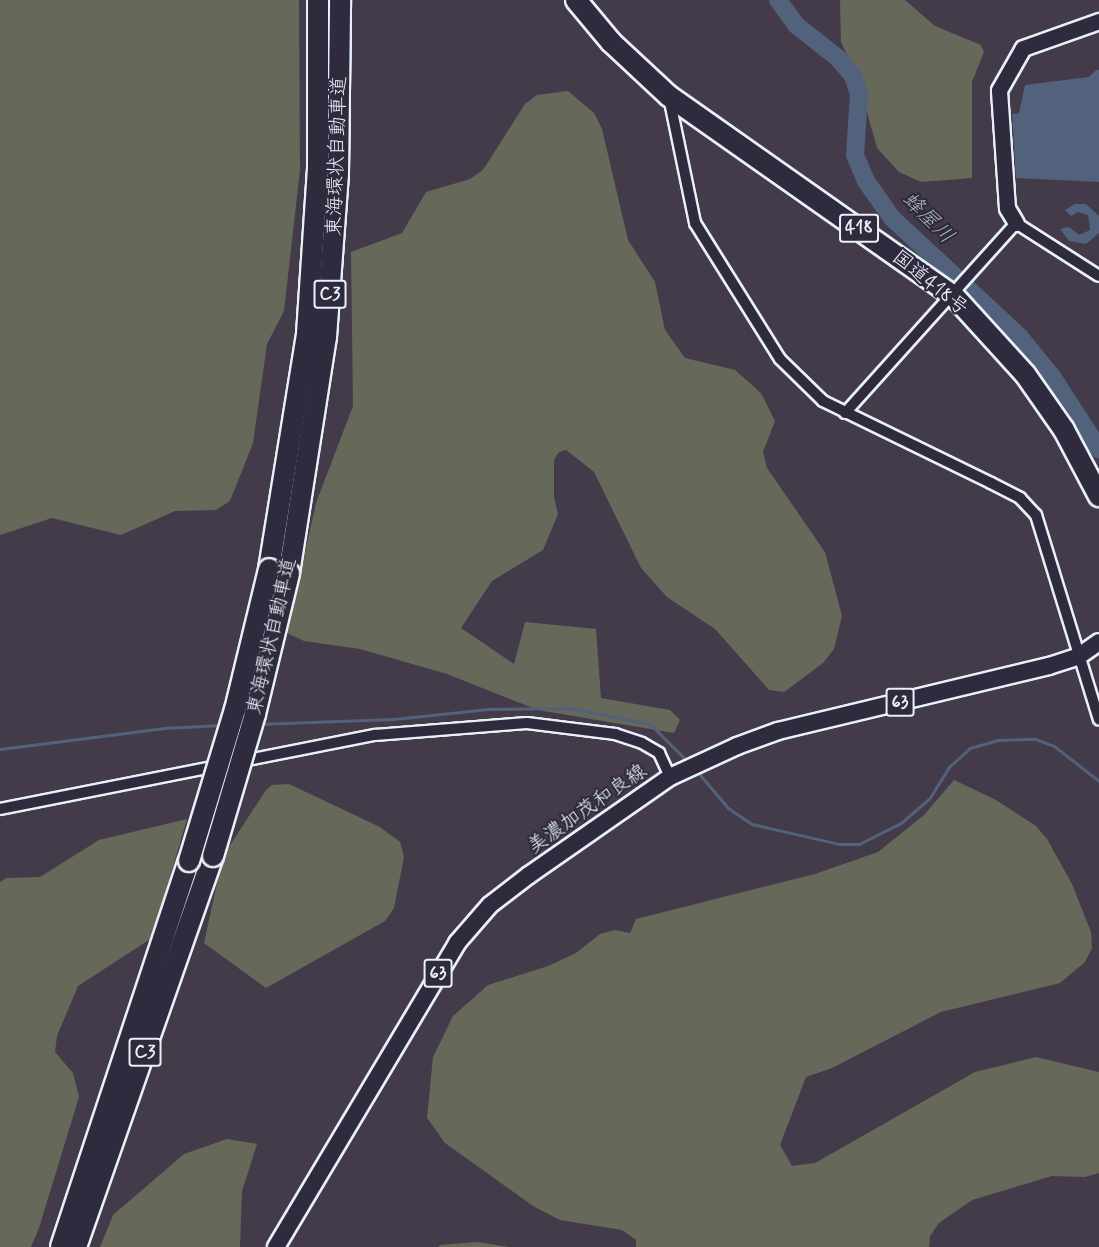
<!DOCTYPE html>
<meta charset="utf-8">
<style>
body{margin:0}
#map{position:relative;width:1099px;height:1247px;overflow:hidden;background:#443b4a;font-family:Mynerve,"Klee One",sans-serif}
div>[style]{position:absolute}
.green>*{inset:0;background:#666859}
.water>*{inset:0;background:#52617c}
.stream>*{height:3px;margin:-1.5px;padding:0 1.5px;transform-origin:1.5px;border-radius:1.5px;background:#52617c}
.river>*{height:18px;margin:-9px;padding:0 9px;transform-origin:9px;border-radius:9px;background:#52617c}
.roads{filter:drop-shadow(2px 0 #e8f1f8) drop-shadow(-2px 0 #e8f1f8) drop-shadow(0 2px #e8f1f8) drop-shadow(0 -2px #e8f1f8)}
.street>*{height:10px;margin:-5px;padding:0 5px;transform-origin:5px;border-radius:5px;background:#2f2a3d}
.secondary>*{height:15px;margin:-7.5px;padding:0 7.5px;transform-origin:7.5px;border-radius:7.5px;background:#2f2a3d}
.primary>*{height:16px;margin:-8px;padding:0 8px;transform-origin:8px;border-radius:8px;background:#2f2a3d}
.highway>*{height:20px;margin:-10px;padding:0 10px;transform-origin:10px;border-radius:10px;background:#2f2a3d}
.bridges{filter:drop-shadow(2px 0 #e8f1f8) drop-shadow(-2px 0 #e8f1f8) drop-shadow(0 2px #e8f1f8) drop-shadow(0 -2px #e8f1f8)}
.highway-bridge>*{height:20px;margin:-10px;padding:0 10px;transform-origin:10px;border-radius:10px;background:#2f2a3d}
span{translate:-50% -50%;white-space:nowrap;text-align:center;line-height:1.15;-webkit-text-stroke:4.5px #2f2a3d;paint-order:stroke}
.shield-label span{padding:2px 4px;background:#2f2a3d;border:2px solid;border-radius:4px;-webkit-text-stroke-width:0}
.shield-label{font-size:18px;color:#e8f1f8;font-weight:700}
.street-label{font-size:20px;color:#e8f1f8}
.water-label{font-size:21px;color:#acb7c6;font-style:italic}
</style>
<div id="map">
<div class="green">
<i style="clip-path:polygon(0 0,299px 0,300px 170px,284px 311px,267px 344px,253px 443px,230px 501px,216px 510px,175px 511px,121px 535px,52px 518px,0 535px)"></i>
<i style="clip-path:polygon(840px 0,905px 0,935px 26px,981px 45px,984px 52px,972px 82px,972px 178px,921px 182px,899px 172px,877px 148px,856px 73px,841px 42px)"></i>
<i style="clip-path:polygon(568px 91px,594px 113px,602px 129px,628px 240px,655px 282px,665px 330px,685px 358px,735px 370px,761px 393px,775px 421px,763px 452px,767px 468px,825px 552px,842px 616px,834px 649px,823px 663px,784px 692px,769px 690px,715px 629px,667px 597px,641px 568px,594px 472px,566px 450px,559px 452px,554px 460px,554px 497px,558px 514px,543px 550px,492px 581px,461px 628px,514px 664px,525px 622px,596px 629px,601px 698px,670px 710px,680px 720px,674px 733px,538px 710px,447px 674px,360px 649px,304px 641px,287px 633px,316px 503px,353px 406px,351px 252px,402px 233px,426px 192px,470px 179px,483px 170px,525px 104px,537px 95px)"></i>
<i style="clip-path:polygon(954px 780px,996px 800px,1036px 826px,1047px 839px,1072px 884px,1091px 932px,1092px 948px,1085px 962px,1060px 983px,941px 1012px,832px 1068px,806px 1077px,780px 1145px,792px 1166px,815px 1163px,975px 1072px,1036px 1057px,1099px 1072px,1099px 1173px,1085px 1177px,1052px 1176px,972px 1200px,939px 1223px,930px 1236px,929px 1247px,636px 1247px,636px 1240px,622px 1230px,560px 1220px,533px 1206px,445px 1143px,427px 1118px,433px 1057px,453px 1016px,488px 985px,548px 966px,576px 953px,600px 934px,615px 930px,630px 933px,636px 919px,815px 874px,878px 852px,924px 815px)"></i>
<i style="clip-path:polygon(289px 784px,380px 827px,400px 842px,404px 857px,394px 908px,385px 921px,266px 988px,204px 943px,223px 856px,266px 790px,272px 785px)"></i>
<i style="clip-path:polygon(187px 819px,152px 938px,78px 986px,57px 1036px,55px 1052px,73px 1073px,79px 1097px,39px 1228px,31px 1247px,0 1247px,0 882px,6px 878px,40px 877px,99px 840px)"></i>
<i style="clip-path:polygon(227px 1139px,257px 1144px,242px 1191px,240px 1247px,100px 1247px,113px 1215px,184px 1154px)"></i>
<i style="clip-path:polygon(477px 1242px,509px 1247px,438px 1247px,441px 1245px)"></i>
</div>
<div class="water">
<i style="clip-path:polygon(1096px 70px,1099px 70px,1099px 182px,1016px 178px,1012px 114px,1019px 113px,1025px 85px,1089px 77px)"></i>
<i style="clip-path:polygon(1075px 204px,1086px 204px,1099px 216px,1099px 233px,1086px 244px,1069px 241px,1060px 229px,1069px 227px,1079px 235px,1090px 230px,1088px 215px,1078px 212px,1071px 216px,1065px 210px)"></i>
</div>
<div class="stream">
<i style="left:258px;top:724px;width:136px;rotate:-2.1deg"></i>
<i style="left:394px;top:719px;width:95px;rotate:-6.1deg"></i>
<i style="left:488px;top:709px;width:81px;rotate:-0.7deg"></i>
<i style="left:569px;top:708px;width:83px;rotate:11.2deg"></i>
<i style="left:650px;top:724px;width:55px;rotate:45deg"></i>
<i style="left:0;top:749px;width:166px;rotate:-7.3deg"></i>
<i style="left:165px;top:728px;width:57px;rotate:-3deg"></i>
<i style="left:696px;top:770px;width:50px;rotate:49.9deg"></i>
<i style="left:728px;top:808px;width:29px;rotate:34deg"></i>
<i style="left:752px;top:824px;width:89px;rotate:12.9deg"></i>
<i style="left:839px;top:844px;width:20px"></i>
<i style="left:859px;top:844px;width:47px;rotate:-26.6deg"></i>
<i style="left:901px;top:823px;width:37px;rotate:-41deg"></i>
<i style="left:929px;top:799px;width:39px;rotate:-58deg"></i>
<i style="left:950px;top:766px;width:27px;rotate:-42deg"></i>
<i style="left:970px;top:748px;width:29px;rotate:-16deg"></i>
<i style="left:998px;top:740px;width:37px;rotate:-2deg"></i>
<i style="left:1035px;top:739px;width:20px;rotate:20deg"></i>
<i style="left:1054px;top:746px;width:57px;rotate:37.9deg"></i>
</div>
<div class="river">
<i style="left:778px;top:0;width:31px;rotate:54deg"></i>
<i style="left:796px;top:25px;width:53px;rotate:38.2deg"></i>
<i style="left:838px;top:58px;width:23px;rotate:50deg"></i>
<i style="left:853px;top:76px;width:20px;rotate:72deg"></i>
<i style="left:859px;top:95px;width:60px;rotate:93.8deg"></i>
<i style="left:855px;top:155px;width:28px;rotate:67deg"></i>
<i style="left:866px;top:181px;width:45px;rotate:54.9deg"></i>
<i style="left:892px;top:218px;width:173px;rotate:42.9deg"></i>
<i style="left:1019px;top:336px;width:54px;rotate:51deg"></i>
<i style="left:1053px;top:378px;width:85px;rotate:57.1deg"></i>
</div>
<div class="roads">
<div class="street">
<i style="left:669px;top:97px;width:129px;rotate:78.3deg"></i>
<i style="left:695px;top:223px;width:160px;rotate:58deg"></i>
<i style="left:780px;top:359px;width:60px;rotate:44.3deg"></i>
<i style="left:823px;top:401px;width:187px;rotate:26deg"></i>
<i style="left:991px;top:483px;width:33px;rotate:27deg"></i>
<i style="left:1020px;top:498px;width:23px;rotate:47deg"></i>
<i style="left:1036px;top:515px;width:214px;rotate:72.9deg"></i>
<i style="left:845px;top:413px;width:256px;rotate:-48deg"></i>
<i style="left:1016px;top:223px;width:98px;rotate:32.6deg"></i>
<i style="left:0;top:809px;width:382px;rotate:-11.2deg"></i>
<i style="left:375px;top:735px;width:152px;rotate:-4.5deg"></i>
<i style="left:527px;top:723px;width:89px;rotate:7.1deg"></i>
<i style="left:615px;top:734px;width:28px;rotate:18deg"></i>
<i style="left:642px;top:743px;width:20px;rotate:30deg"></i>
<i style="left:659px;top:753px;width:26px;rotate:65deg"></i>
</div>
<div class="secondary">
<i style="left:1016px;top:223px;width:17px;rotate:-121deg"></i>
<i style="left:1007px;top:208px;width:118px;rotate:-93.9deg"></i>
<i style="left:999px;top:90px;width:48px;rotate:-60.3deg"></i>
<i style="left:1023px;top:48px;width:81px;rotate:-19.6deg"></i>
</div>
<div class="primary">
<i style="left:276px;top:1247px;width:354px;rotate:-59.2deg"></i>
<i style="left:457px;top:943px;width:50px;rotate:-49deg"></i>
<i style="left:490px;top:905px;width:49px;rotate:-37.6deg"></i>
<i style="left:529px;top:875px;width:172px;rotate:-34.8deg"></i>
<i style="left:670px;top:777px;width:74px;rotate:-24.8deg"></i>
<i style="left:737px;top:746px;width:44px;rotate:-20.1deg"></i>
<i style="left:778px;top:731px;width:279px;rotate:-13.5deg"></i>
<i style="left:1049px;top:666px;width:32px;rotate:-18deg"></i>
<i style="left:1079px;top:656px;width:24px;rotate:-35deg"></i>
</div>
<div class="highway">
<i style="left:576px;top:0;width:55px;rotate:50.2deg"></i>
<i style="left:611px;top:42px;width:79px;rotate:43deg"></i>
<i style="left:669px;top:96px;width:348px;rotate:35.1deg"></i>
<i style="left:954px;top:296px;width:105px;rotate:47.7deg"></i>
<i style="left:1025px;top:374px;width:68px;rotate:55.1deg"></i>
<i style="left:1064px;top:430px;width:75px;rotate:62.1deg"></i>
<i style="left:269px;top:569px;width:238px;rotate:-80.8deg"></i>
<i style="left:307px;top:334px;width:164px;rotate:-86.2deg"></i>
<i style="left:318px;top:170px;width:170px;rotate:-90deg"></i>
<i style="left:289px;top:573px;width:239px;rotate:-81.1deg"></i>
<i style="left:326px;top:337px;width:163px;rotate:-85.8deg"></i>
<i style="left:338px;top:174px;width:174px;rotate:-89.3deg"></i>
<i style="left:61px;top:1247px;width:407px;rotate:-71.7deg"></i>
<i style="left:76px;top:1247px;width:414px;rotate:-70.7deg"></i>
</div>
</div>
<div class="bridges">
<div class="highway-bridge">
<i style="left:213px;top:856px;width:148px;rotate:-73.5deg"></i>
<i style="left:255px;top:714px;width:145px;rotate:-76.4deg"></i>
<i style="left:189px;top:861px;width:158px;rotate:-73.1deg"></i>
<i style="left:235px;top:710px;width:145px;rotate:-76.4deg"></i>
</div>
</div>
<div class="shield-label">
<span style="left:859px;top:228px">418</span>
<span style="left:330px;top:294px">C3</span>
<span style="left:900px;top:702px">63</span>
<span style="left:438px;top:973px">63</span>
<span style="left:145px;top:1052px">C3</span>
</div>
<div class="street-label">
<span style="left:337px;top:156px;rotate:-88deg">東海環状自動車道</span>
<span style="left:930px;top:283px;rotate:39deg">国道418号</span>
<span style="left:272px;top:636px;rotate:-77deg">東海環状自動車道</span>
<span style="left:587px;top:809px;rotate:-35deg">美濃加茂和良線</span>
</div>
<div class="water-label">
<span style="left:928px;top:218px;rotate:45deg">蜂屋川</span>
</div>
</div>
